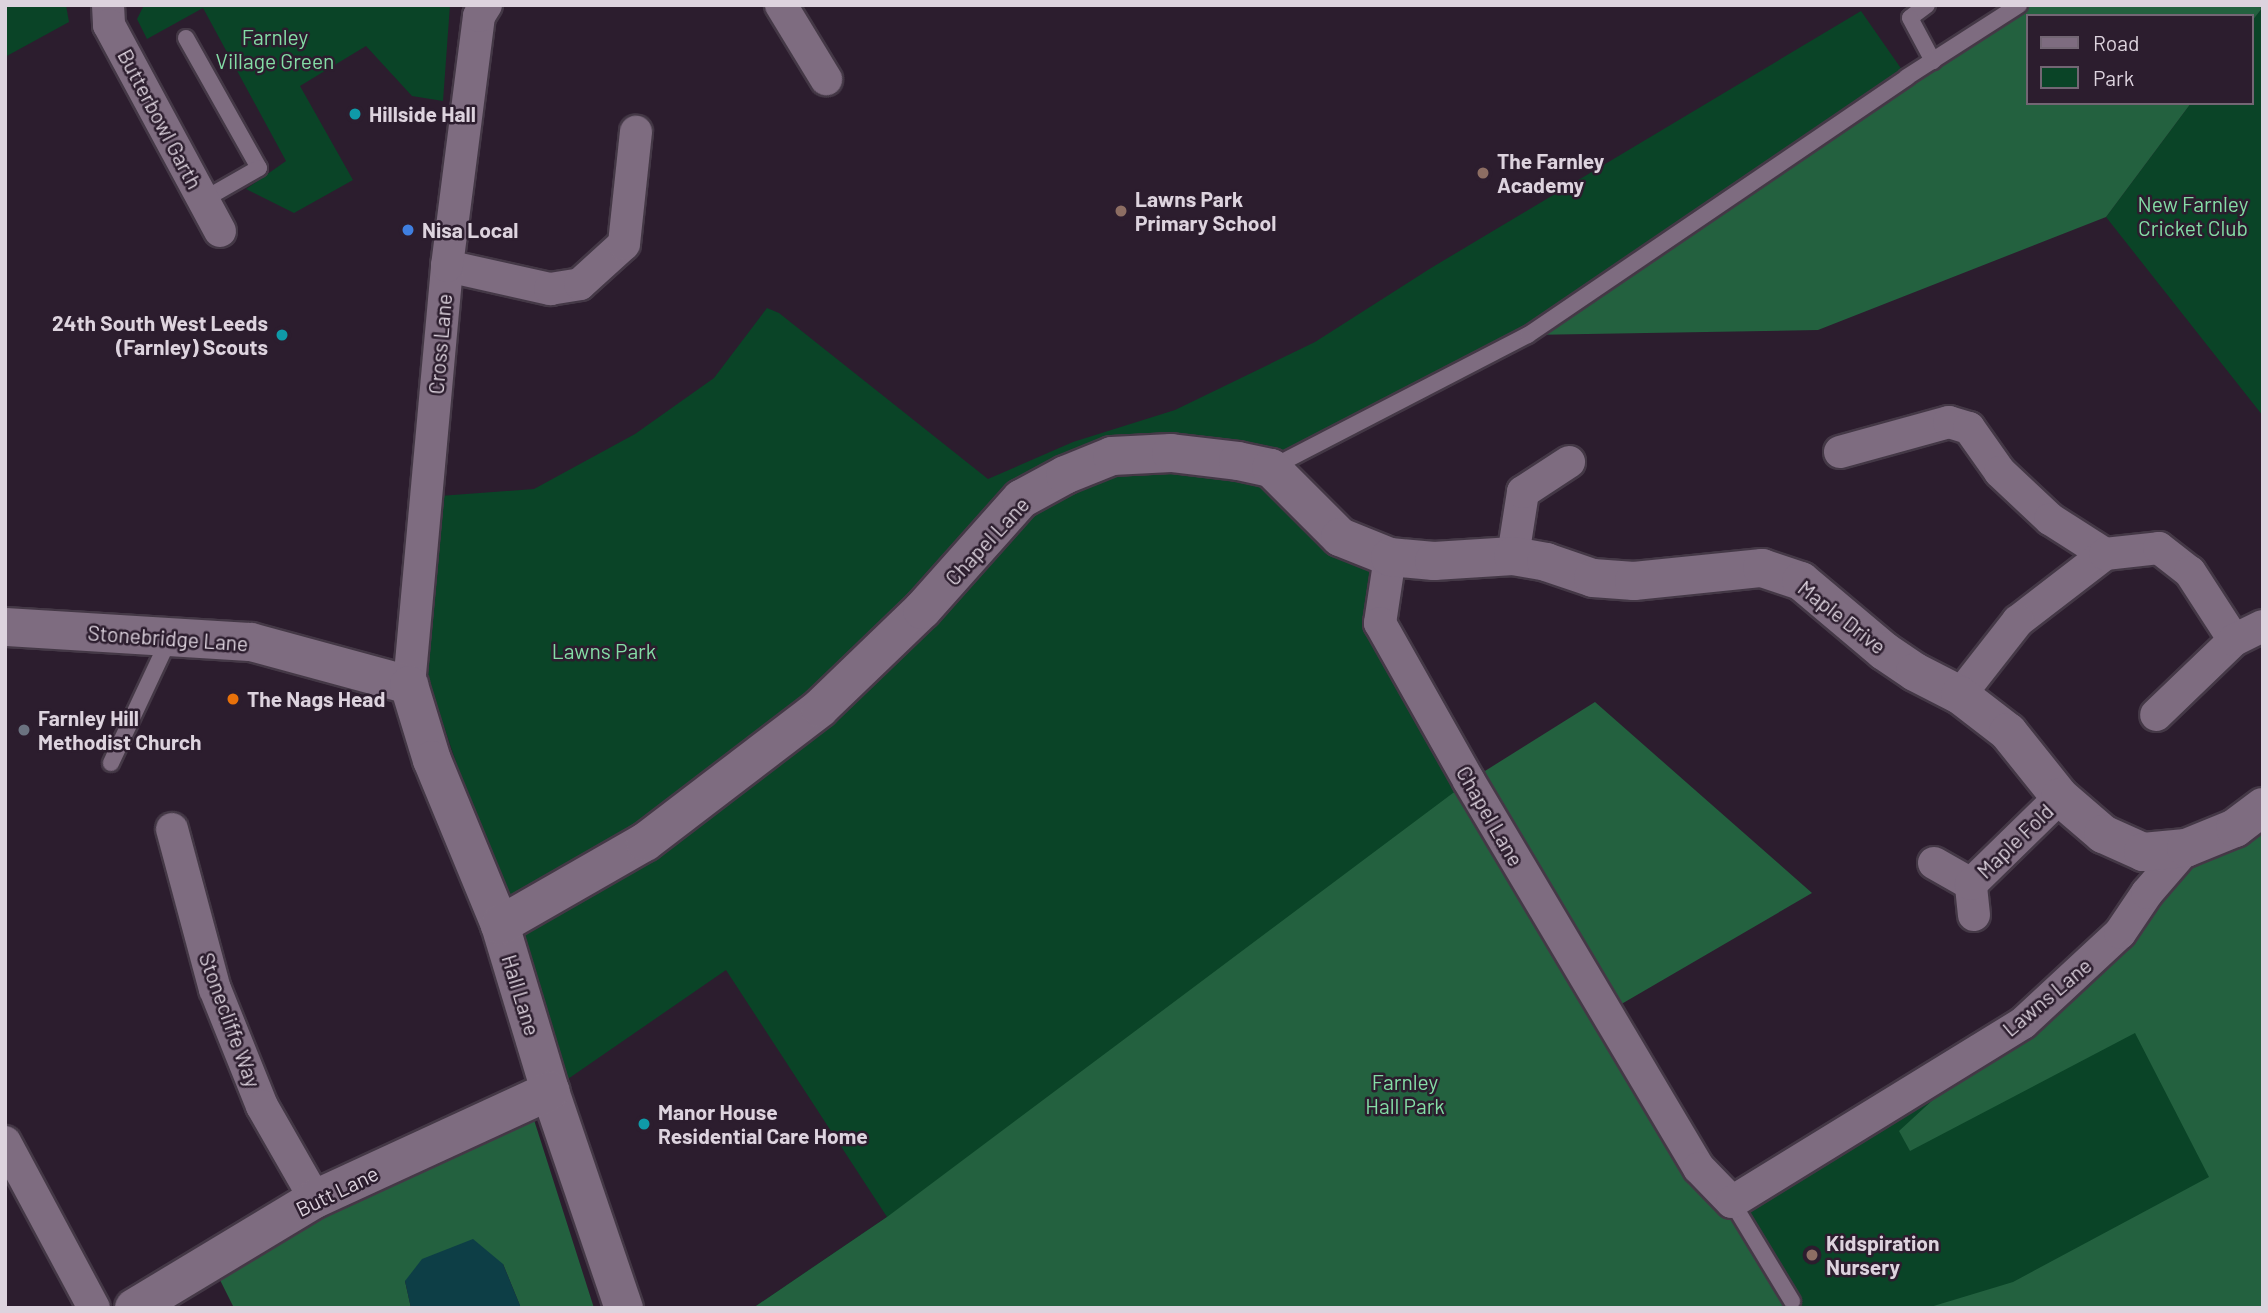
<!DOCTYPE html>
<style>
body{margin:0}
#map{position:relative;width:2268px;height:1313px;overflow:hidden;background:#2c1d2e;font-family:Barlow,sans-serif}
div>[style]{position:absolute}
.green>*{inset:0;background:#0a4427}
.forest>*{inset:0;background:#23613f}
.water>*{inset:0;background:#0d3e46}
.roads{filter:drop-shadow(2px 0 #443846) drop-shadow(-2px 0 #443846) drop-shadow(0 2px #443846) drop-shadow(0 -2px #443846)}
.lane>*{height:16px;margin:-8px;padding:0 8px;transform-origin:8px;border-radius:8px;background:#7e6c80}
.street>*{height:32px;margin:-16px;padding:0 16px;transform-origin:16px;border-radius:16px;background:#7e6c80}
.secondary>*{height:38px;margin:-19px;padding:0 19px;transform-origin:19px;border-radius:19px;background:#7e6c80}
.dots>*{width:19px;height:19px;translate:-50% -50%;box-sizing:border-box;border:4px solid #2c1d2e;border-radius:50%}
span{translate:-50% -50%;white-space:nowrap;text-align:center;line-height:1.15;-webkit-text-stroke:5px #2c1d2e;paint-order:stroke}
.park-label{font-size:21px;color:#84dda6}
.poi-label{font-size:21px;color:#ddd3de;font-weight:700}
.left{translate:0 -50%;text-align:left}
.right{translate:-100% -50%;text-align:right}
.street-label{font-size:21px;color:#ddd3de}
.frame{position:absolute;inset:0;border:7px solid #ddd3de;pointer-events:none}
.legend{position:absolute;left:2026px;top:14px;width:228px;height:91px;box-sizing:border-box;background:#2c1d2e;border:2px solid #736674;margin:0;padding:9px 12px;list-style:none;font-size:21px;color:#ddd3de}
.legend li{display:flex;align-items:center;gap:14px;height:35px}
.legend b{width:35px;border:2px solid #736674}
</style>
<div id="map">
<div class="green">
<i style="clip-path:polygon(5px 5px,66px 5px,69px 22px,5px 57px)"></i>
<i style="clip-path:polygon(144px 5px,450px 5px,443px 101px,412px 96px,366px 46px,300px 86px,353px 180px,294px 213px,246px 189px,286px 161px,203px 8px,147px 39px,137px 19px)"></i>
<i style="clip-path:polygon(2263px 7px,2263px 416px,2106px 217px,2191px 103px,2252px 103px,2252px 21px)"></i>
<i style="clip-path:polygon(1861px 11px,1907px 77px,1528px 335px,1271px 468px,1390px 557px,1380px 623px,1732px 1201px,1926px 1082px,1936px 1097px,2202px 880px,2263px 1308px,753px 1308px,887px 1217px,726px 970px,565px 1081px,517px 915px,459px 771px,431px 688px,409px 685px,426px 497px,534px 489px,635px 434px,714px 378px,767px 308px,779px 313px,988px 479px,1073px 442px,1175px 410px,1315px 342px,1431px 268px)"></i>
</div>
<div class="forest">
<i style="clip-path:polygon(2017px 5px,2263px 7px,2252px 21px,2252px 16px,2028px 16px,2028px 103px,2191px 103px,2106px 217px,1818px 330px,1528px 335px)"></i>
<i style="clip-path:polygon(1595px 702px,1812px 893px,1606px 1013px,1732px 1202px,1796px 1308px,753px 1308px,887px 1217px,1469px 781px)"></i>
<i style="clip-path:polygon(2263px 807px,2263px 1308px,1927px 1308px,2013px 1282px,2209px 1177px,2135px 1033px,1910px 1151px,1899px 1131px,1936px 1097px,1926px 1082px,2023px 1023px,2147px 893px)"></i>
<i style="clip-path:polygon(528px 1101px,594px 1308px,521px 1308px,503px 1264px,405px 1281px,411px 1308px,234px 1308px,210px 1260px)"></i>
</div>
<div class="water">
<i style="clip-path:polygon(473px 1239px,503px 1264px,521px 1308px,411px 1308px,405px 1281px,422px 1259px)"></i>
</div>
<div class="roads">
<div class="lane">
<i style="left:1927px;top:5px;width:21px;rotate:143deg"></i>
<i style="left:1910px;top:18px;width:49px;rotate:61.9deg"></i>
<i style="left:186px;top:38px;width:149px;rotate:60.7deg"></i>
<i style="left:259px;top:168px;width:64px;rotate:150.3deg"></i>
<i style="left:1271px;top:468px;width:289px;rotate:-27.4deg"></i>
<i style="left:1528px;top:335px;width:458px;rotate:-34.2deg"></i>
<i style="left:1907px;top:77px;width:133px;rotate:-32.7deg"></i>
<i style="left:111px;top:763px;width:139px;rotate:-64.9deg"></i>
<i style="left:1732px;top:1202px;width:116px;rotate:58.8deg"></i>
</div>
<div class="street">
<i style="left:108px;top:5px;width:20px;rotate:87deg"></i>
<i style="left:109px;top:25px;width:234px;rotate:61.7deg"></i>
<i style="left:781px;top:5px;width:87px;rotate:58.7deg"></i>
<i style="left:447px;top:266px;width:106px;rotate:12.6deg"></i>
<i style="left:550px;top:289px;width:30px;rotate:-9deg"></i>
<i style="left:580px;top:284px;width:59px;rotate:-42.3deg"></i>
<i style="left:624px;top:244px;width:113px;rotate:-83.9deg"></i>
<i style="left:1840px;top:452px;width:113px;rotate:-15.4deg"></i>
<i style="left:1949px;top:422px;width:21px;rotate:17deg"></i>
<i style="left:1969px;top:428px;width:54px;rotate:54.8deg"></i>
<i style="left:2000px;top:472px;width:69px;rotate:43.2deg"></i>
<i style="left:2050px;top:519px;width:65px;rotate:32.5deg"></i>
<i style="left:2105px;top:554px;width:110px;rotate:142.4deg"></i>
<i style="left:2018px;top:621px;width:94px;rotate:128.1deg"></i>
<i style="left:2105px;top:554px;width:54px;rotate:-6.3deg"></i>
<i style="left:2159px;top:548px;width:39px;rotate:38deg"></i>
<i style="left:2190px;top:572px;width:81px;rotate:57.1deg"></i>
<i style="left:2234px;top:640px;width:108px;rotate:136.1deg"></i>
<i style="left:1513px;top:556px;width:65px;rotate:-81.1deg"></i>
<i style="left:1523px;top:492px;width:55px;rotate:-33.1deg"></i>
<i style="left:1390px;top:557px;width:67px;rotate:98.6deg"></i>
<i style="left:1380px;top:623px;width:181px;rotate:60.6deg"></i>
<i style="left:1469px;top:781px;width:450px;rotate:59.3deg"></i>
<i style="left:1699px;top:1168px;width:47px;rotate:45.9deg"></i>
<i style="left:1732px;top:1202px;width:342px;rotate:-31.6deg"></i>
<i style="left:2023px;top:1023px;width:132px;rotate:-42.9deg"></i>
<i style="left:2120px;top:933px;width:48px;rotate:-56deg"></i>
<i style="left:2147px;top:893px;width:60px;rotate:-49.1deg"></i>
<i style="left:2234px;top:640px;width:32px;rotate:-26deg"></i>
<i style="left:409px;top:685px;width:421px;rotate:-84.8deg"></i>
<i style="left:447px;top:266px;width:252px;rotate:-82.7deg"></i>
<i style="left:479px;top:16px;width:13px;rotate:-58deg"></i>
<i style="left:172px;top:829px;width:166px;rotate:75deg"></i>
<i style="left:215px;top:989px;width:126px;rotate:68.1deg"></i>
<i style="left:262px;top:1106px;width:107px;rotate:60.3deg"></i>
<i style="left:1934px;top:863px;width:43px;rotate:29.6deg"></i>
<i style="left:1974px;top:915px;width:31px;rotate:-96deg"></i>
<i style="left:1971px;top:884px;width:124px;rotate:-44.3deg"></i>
<i style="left:5px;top:1142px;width:188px;rotate:61.8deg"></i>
</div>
<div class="secondary">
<i style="left:5px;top:627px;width:246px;rotate:3.5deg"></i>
<i style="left:251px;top:642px;width:164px;rotate:15.2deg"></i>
<i style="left:409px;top:685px;width:78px;rotate:73deg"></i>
<i style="left:432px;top:760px;width:178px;rotate:67.6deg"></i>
<i style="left:500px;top:925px;width:173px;rotate:73.2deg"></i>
<i style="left:550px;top:1091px;width:229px;rotate:71.2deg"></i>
<i style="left:500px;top:925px;width:167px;rotate:-29.8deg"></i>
<i style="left:645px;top:842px;width:220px;rotate:-37.4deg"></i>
<i style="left:820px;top:708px;width:141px;rotate:-43.9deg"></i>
<i style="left:922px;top:610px;width:149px;rotate:-48.3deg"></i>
<i style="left:1021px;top:499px;width:50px;rotate:-28.6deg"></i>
<i style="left:1065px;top:475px;width:51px;rotate:-22deg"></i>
<i style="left:1112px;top:456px;width:59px;rotate:-2.9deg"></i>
<i style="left:1171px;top:453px;width:67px;rotate:6.8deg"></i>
<i style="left:1238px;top:461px;width:34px;rotate:12deg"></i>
<i style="left:1271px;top:468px;width:98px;rotate:45deg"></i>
<i style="left:1340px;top:537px;width:54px;rotate:21.8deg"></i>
<i style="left:1390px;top:557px;width:44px;rotate:5.2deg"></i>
<i style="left:1434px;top:561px;width:79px;rotate:-3.6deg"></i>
<i style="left:1513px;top:556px;width:34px;rotate:10deg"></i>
<i style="left:1546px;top:562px;width:50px;rotate:18.8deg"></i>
<i style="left:1593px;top:578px;width:41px;rotate:4.2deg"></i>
<i style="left:1634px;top:581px;width:129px;rotate:-5.8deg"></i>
<i style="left:1762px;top:568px;width:41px;rotate:18.4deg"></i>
<i style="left:1801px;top:581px;width:109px;rotate:40.1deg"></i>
<i style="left:1884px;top:651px;width:37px;rotate:34deg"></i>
<i style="left:1915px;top:672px;width:51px;rotate:27.1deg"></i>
<i style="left:1960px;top:695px;width:61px;rotate:37.6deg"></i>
<i style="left:2008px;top:732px;width:83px;rotate:51.3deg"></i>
<i style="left:2060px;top:797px;width:57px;rotate:40.7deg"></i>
<i style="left:2103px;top:834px;width:44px;rotate:24.2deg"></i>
<i style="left:2143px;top:852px;width:43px;rotate:-5.3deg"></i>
<i style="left:2186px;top:848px;width:53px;rotate:-22.2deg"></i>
<i style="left:2235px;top:828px;width:35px;rotate:-37deg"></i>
<i style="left:134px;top:1308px;width:211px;rotate:-31.1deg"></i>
<i style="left:315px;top:1199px;width:259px;rotate:-24.7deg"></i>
</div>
</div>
<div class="dots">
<i style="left:355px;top:114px;background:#0f9aa8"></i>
<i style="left:1483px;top:173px;background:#8d6e63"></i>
<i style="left:1121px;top:211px;background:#8d6e63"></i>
<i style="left:408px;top:230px;background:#3f7fe0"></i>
<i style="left:282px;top:335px;background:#0f9aa8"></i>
<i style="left:233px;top:699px;background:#e8710a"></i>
<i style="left:24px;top:730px;background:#6b7280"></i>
<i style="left:644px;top:1124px;background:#0f9aa8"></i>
<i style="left:1812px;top:1255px;background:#8d6e63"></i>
</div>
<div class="park-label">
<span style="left:275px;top:49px">Farnley<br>Village Green</span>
<span style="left:2193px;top:216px">New Farnley<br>Cricket Club</span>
<span style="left:604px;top:651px">Lawns Park</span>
<span style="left:1405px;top:1094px">Farnley<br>Hall Park</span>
</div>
<div class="poi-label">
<span class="left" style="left:369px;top:114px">Hillside Hall</span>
<span class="left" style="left:1497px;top:173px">The Farnley<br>Academy</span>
<span class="left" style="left:1135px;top:211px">Lawns Park<br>Primary School</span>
<span class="left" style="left:422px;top:230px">Nisa Local</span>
<span class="right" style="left:268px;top:335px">24th South West Leeds<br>(Farnley) Scouts</span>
<span class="left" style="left:247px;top:699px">The Nags Head</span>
<span class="left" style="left:38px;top:730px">Farnley Hill<br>Methodist Church</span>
<span class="left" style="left:658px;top:1124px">Manor House<br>Residential Care Home</span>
<span class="left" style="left:1826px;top:1255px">Kidspiration<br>Nursery</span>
</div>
<div class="street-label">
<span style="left:160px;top:119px;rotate:62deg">Butterbowl Garth</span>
<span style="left:440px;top:344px;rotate:-85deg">Cross Lane</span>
<span style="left:987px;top:541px;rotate:-47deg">Chapel Lane</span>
<span style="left:1842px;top:617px;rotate:38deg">Maple Drive</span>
<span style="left:168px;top:638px;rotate:4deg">Stonebridge Lane</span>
<span style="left:1490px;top:816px;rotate:60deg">Chapel Lane</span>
<span style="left:2015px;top:841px;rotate:-44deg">Maple Fold</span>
<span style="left:521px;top:995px;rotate:73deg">Hall Lane</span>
<span style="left:2047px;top:997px;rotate:-40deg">Lawns Lane</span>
<span style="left:230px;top:1020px;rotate:70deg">Stonecliffe Way</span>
<span style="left:337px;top:1191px;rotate:-26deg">Butt Lane</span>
</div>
<div class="frame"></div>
<ul class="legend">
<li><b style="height:9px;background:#7e6c80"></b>Road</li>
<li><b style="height:19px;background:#0a4427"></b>Park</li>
</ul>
</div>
